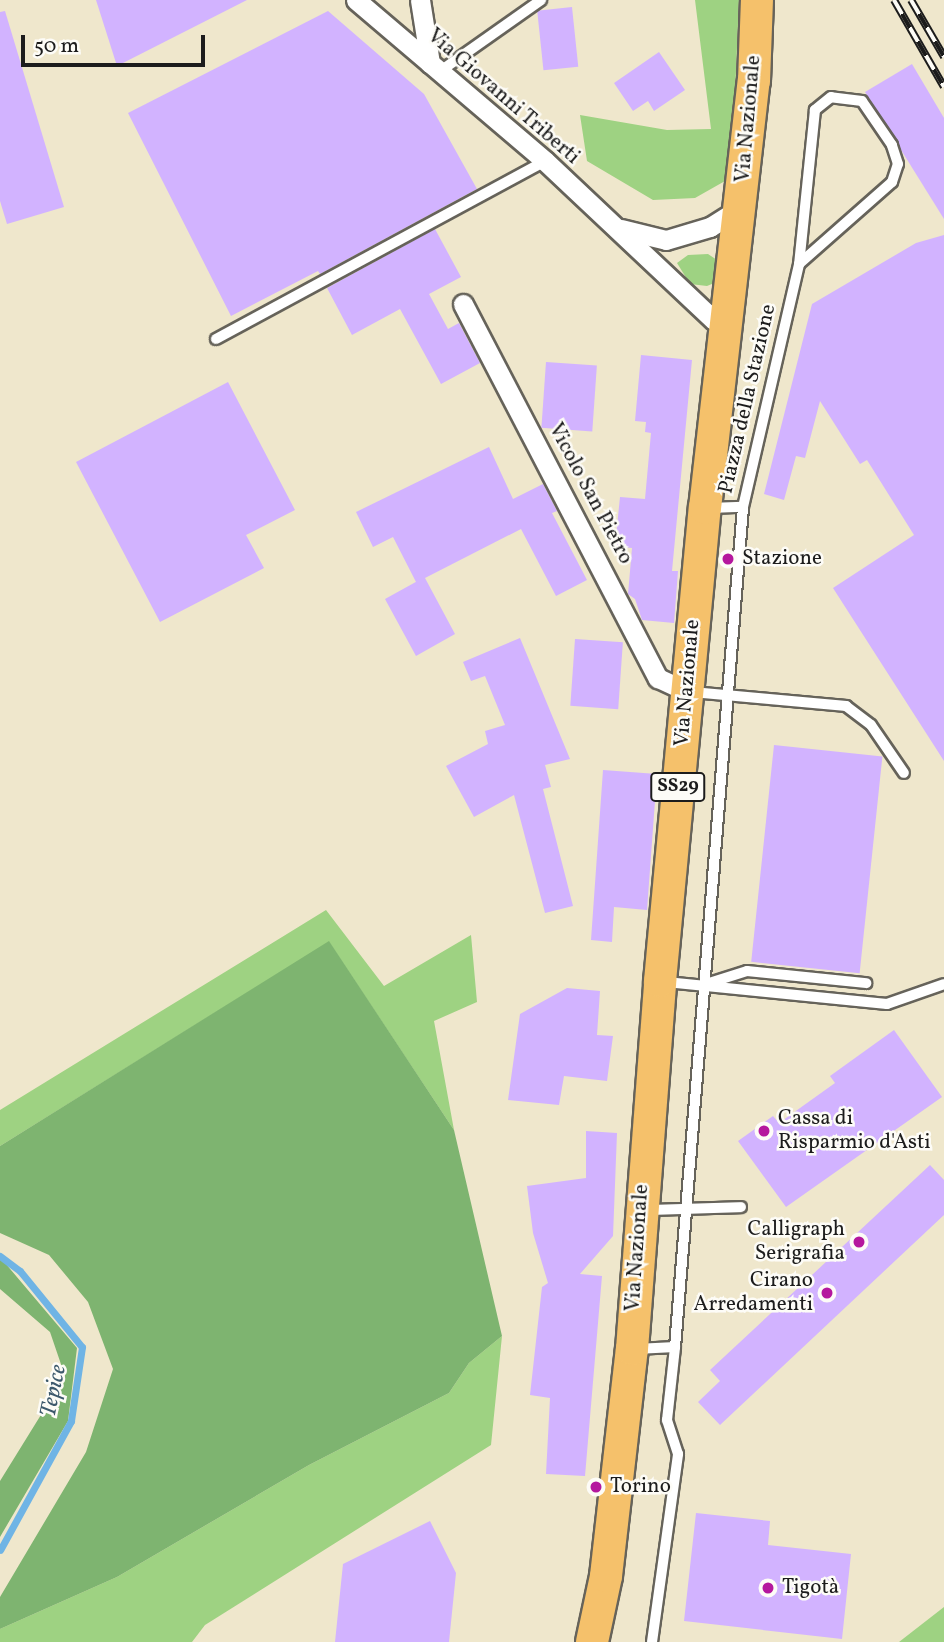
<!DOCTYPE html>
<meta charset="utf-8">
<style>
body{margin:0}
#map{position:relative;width:944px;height:1642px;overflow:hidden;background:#efe7cc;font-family:Vollkorn,serif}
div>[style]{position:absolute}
.green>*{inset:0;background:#9ed282}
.forest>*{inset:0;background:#7eb470}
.stream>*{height:7px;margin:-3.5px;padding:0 3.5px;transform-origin:3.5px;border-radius:3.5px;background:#6fb4e5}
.building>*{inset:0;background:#d2b3ff;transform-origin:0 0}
.roads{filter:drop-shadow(2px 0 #66635a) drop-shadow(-2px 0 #66635a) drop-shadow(0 2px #66635a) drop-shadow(0 -2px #66635a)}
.service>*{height:10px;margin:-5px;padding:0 5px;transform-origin:5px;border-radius:5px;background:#fff}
.minor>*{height:19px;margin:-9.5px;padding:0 9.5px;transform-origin:9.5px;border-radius:9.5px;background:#fff}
.primary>*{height:32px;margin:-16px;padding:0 16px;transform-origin:16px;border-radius:16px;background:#f5c16b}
.rail>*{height:8px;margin-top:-4px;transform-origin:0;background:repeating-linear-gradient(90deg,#fdfcf7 0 16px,#1c1c1c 0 32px);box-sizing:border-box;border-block:2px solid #1c1c1c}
.dots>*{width:19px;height:19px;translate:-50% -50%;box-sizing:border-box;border:4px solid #fdfcf7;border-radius:50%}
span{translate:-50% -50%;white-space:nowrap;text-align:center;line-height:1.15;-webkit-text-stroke:5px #fdfcf7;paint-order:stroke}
.shield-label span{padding:2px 5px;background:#fdfcf7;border:2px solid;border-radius:5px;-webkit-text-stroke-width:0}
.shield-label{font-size:19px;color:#1c1c1c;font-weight:700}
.street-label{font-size:21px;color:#1c1c1c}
.poi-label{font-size:21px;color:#1c1c1c}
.left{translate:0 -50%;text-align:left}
.right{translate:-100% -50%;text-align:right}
.water-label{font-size:23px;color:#3d596c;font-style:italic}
.scale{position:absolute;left:21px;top:35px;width:184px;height:32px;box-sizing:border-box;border:4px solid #1c1c1c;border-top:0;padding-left:9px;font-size:21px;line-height:24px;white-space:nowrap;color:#1c1c1c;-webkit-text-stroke:5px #fdfcf7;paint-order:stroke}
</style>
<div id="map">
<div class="green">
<i style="clip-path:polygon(695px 0,739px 0,733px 143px,725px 181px,695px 198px,653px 200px,587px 161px,580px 115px,667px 130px,711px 129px)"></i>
<i style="clip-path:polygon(708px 254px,720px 262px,719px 281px,707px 286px,690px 284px,677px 263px,688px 255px)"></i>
<i style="clip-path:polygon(326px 910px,384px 986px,471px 935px,477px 1002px,434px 1021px,454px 1130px,329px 942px,0 1146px,0 1110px)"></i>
<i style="clip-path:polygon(502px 1336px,491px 1445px,205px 1625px,192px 1642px,0 1642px,0 1629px,117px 1577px,309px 1465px,449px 1393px,469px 1363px)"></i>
<i style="clip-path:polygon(944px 1607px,944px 1642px,899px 1642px)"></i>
</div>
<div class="forest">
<i style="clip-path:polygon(329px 941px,454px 1130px,502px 1336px,469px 1363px,449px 1393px,309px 1465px,117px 1577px,0 1629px,0 1597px,86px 1452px,113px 1369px,88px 1302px,49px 1255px,0 1233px,0 1146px)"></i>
<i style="clip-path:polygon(0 1257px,77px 1348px,68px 1421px,0 1537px,0 1481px,65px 1376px,50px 1332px,0 1289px)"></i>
</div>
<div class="stream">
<i style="left:0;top:1256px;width:25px;rotate:37deg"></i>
<i style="left:20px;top:1271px;width:98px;rotate:50.8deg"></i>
<i style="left:82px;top:1347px;width:75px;rotate:98.5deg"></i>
<i style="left:71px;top:1421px;width:147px;rotate:118.8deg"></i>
</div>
<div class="building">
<i style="clip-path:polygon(96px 0,247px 0,117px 66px)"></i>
<i style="left:572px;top:7px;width:60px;height:35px;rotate:84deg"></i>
<i style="clip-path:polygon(5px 11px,64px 207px,7px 224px,0 201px,0 12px)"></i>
<i style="clip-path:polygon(328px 11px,424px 94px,477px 189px,320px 274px,318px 271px,231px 316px,128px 113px)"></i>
<i style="clip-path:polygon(659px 52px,685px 90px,654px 111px,648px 101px,633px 111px,614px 83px)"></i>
<i style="clip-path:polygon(912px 64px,944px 118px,944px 219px,865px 92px)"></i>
<i style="clip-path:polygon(435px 229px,461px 277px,429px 294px,448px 329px,459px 323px,480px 363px,441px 384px,400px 309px,352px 335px,327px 288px)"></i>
<i style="clip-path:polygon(944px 235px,944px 761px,833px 588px,914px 535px,867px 460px,860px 464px,820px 401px,805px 458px,796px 456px,784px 500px,764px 494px,812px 304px,916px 243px)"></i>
<i style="clip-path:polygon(641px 355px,692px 360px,672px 571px,678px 571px,674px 623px,642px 620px,635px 599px,628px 594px,632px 548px,615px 546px,620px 497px,645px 499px,651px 433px,645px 432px,646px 422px,635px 421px)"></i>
<i style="left:546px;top:362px;width:51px;height:66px;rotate:4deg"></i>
<i style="clip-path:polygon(228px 382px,295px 510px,246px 535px,264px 568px,160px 622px,76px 462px)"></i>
<i style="clip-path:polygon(489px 447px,513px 499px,543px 484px,557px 511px,552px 513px,587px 580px,556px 596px,521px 529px,425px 578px,455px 634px,416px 656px,385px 599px,423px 578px,416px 582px,393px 537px,373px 547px,356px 512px)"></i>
<i style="clip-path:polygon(520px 638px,570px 759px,545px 765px,551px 787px,543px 789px,573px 906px,545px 913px,514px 795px,474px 817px,446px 766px,488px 744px,485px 731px,505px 725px,485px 676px,471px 681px,463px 662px)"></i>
<i style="left:575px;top:639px;width:48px;height:67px;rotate:4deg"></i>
<i style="left:774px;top:745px;width:109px;height:218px;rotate:6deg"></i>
<i style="clip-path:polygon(603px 770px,657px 774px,647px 910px,614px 907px,612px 942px,591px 940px)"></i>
<i style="clip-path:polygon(567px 988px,600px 991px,597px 1035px,613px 1036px,607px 1081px,564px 1076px,559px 1105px,508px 1100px,520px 1014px)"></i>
<i style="clip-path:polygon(894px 1030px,942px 1097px,786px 1207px,738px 1141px,773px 1116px,779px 1123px,835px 1083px,830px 1076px)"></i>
<i style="clip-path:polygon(586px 1131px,617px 1133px,613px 1236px,580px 1274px,602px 1276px,585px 1476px,546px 1474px,550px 1398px,530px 1395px,542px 1287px,548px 1283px,533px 1233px,527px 1186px,586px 1178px)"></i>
<i style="clip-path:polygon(930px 1165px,944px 1180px,944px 1215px,720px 1425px,698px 1402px,720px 1381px,710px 1370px)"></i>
<i style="clip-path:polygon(696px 1513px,770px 1521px,768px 1545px,851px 1554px,842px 1639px,684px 1621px)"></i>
<i style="clip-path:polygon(430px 1521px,456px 1573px,449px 1642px,335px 1642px,343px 1564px)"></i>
</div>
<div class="roads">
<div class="service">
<i style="left:439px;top:72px;width:125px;rotate:-35.2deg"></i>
<i style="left:216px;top:339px;width:374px;rotate:-28.4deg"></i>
<i style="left:709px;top:508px;width:34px;rotate:-2deg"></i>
<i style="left:743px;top:507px;width:249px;rotate:-77deg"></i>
<i style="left:799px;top:264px;width:124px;rotate:-41.4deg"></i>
<i style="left:892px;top:182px;width:19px;rotate:-72deg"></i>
<i style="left:898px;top:164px;width:20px;rotate:-108deg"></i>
<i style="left:892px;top:145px;width:53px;rotate:-124.3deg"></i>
<i style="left:862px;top:101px;width:31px;rotate:-173deg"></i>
<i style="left:831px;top:97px;width:21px;rotate:141deg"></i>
<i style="left:815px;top:110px;width:155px;rotate:95.9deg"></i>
<i style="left:692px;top:692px;width:155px;rotate:5.2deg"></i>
<i style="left:846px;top:706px;width:31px;rotate:37deg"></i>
<i style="left:871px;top:725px;width:58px;rotate:55.5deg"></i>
<i style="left:666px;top:982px;width:222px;rotate:5.7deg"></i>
<i style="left:887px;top:1004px;width:60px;rotate:-19.3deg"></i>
<i style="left:706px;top:984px;width:43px;rotate:-17.6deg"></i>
<i style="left:747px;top:971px;width:120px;rotate:5.8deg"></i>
<i style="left:647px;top:1210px;width:94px;rotate:-1.8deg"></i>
<i style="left:636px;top:1349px;width:39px;rotate:-3deg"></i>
<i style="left:675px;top:1347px;width:843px;rotate:-85.37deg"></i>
<i style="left:652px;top:1642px;width:190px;rotate:-82.1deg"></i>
<i style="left:678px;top:1454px;width:36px;rotate:-108deg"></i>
<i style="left:667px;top:1420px;width:73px;rotate:-83.7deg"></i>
</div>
<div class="minor">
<i style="left:356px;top:0;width:248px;rotate:40.4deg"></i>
<i style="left:545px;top:161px;width:232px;rotate:43.3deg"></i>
<i style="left:714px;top:320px;width:16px;rotate:22deg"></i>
<i style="left:420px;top:0;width:64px;rotate:81deg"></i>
<i style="left:621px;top:229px;width:46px;rotate:13.7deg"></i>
<i style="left:666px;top:240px;width:46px;rotate:-16.5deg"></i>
<i style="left:710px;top:227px;width:36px;rotate:-32deg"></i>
<i style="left:463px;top:304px;width:422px;rotate:62.5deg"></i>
<i style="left:658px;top:678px;width:33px;rotate:25deg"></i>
</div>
<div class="primary">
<i style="left:592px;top:1642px;width:67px;rotate:-78deg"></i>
<i style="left:606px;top:1576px;width:228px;rotate:-83.5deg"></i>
<i style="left:632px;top:1349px;width:369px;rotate:-85.6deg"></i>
<i style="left:660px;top:981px;width:475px;rotate:-84.6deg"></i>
<i style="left:705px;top:508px;width:430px;rotate:-83.5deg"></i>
<i style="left:754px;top:81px;width:81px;rotate:-87.9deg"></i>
</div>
</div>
<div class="rail">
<i style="left:894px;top:0;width:100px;rotate:60.1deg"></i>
<i style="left:911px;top:0;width:66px;rotate:59.9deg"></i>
</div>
<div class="dots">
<i style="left:728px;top:559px;background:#b5179e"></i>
<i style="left:764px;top:1131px;background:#b5179e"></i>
<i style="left:859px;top:1242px;background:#b5179e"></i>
<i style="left:827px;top:1293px;background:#b5179e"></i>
<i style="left:596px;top:1487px;background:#b5179e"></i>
<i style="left:768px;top:1588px;background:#b5179e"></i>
</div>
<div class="shield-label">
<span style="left:678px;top:787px">SS29</span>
</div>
<div class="street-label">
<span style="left:503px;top:97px;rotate:41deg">Via Giovanni Triberti</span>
<span style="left:749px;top:119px;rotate:-85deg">Via Nazionale</span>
<span style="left:748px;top:399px;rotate:-77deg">Piazza della Stazione</span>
<span style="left:590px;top:494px;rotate:62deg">Vicolo San Pietro</span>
<span style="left:688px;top:683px;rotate:-85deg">Via Nazionale</span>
<span style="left:638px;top:1248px;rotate:-86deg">Via Nazionale</span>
</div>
<div class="poi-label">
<span class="left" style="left:742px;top:559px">Stazione</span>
<span class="left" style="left:778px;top:1131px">Cassa di<br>Risparmio d'Asti</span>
<span class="right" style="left:845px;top:1242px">Calligraph<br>Serigrafia</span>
<span class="right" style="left:813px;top:1293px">Cirano<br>Arredamenti</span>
<span class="left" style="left:610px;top:1487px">Torino</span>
<span class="left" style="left:782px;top:1588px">Tigotà</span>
</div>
<div class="water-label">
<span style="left:54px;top:1391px;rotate:-78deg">Tepice</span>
</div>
<div class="scale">50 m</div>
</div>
